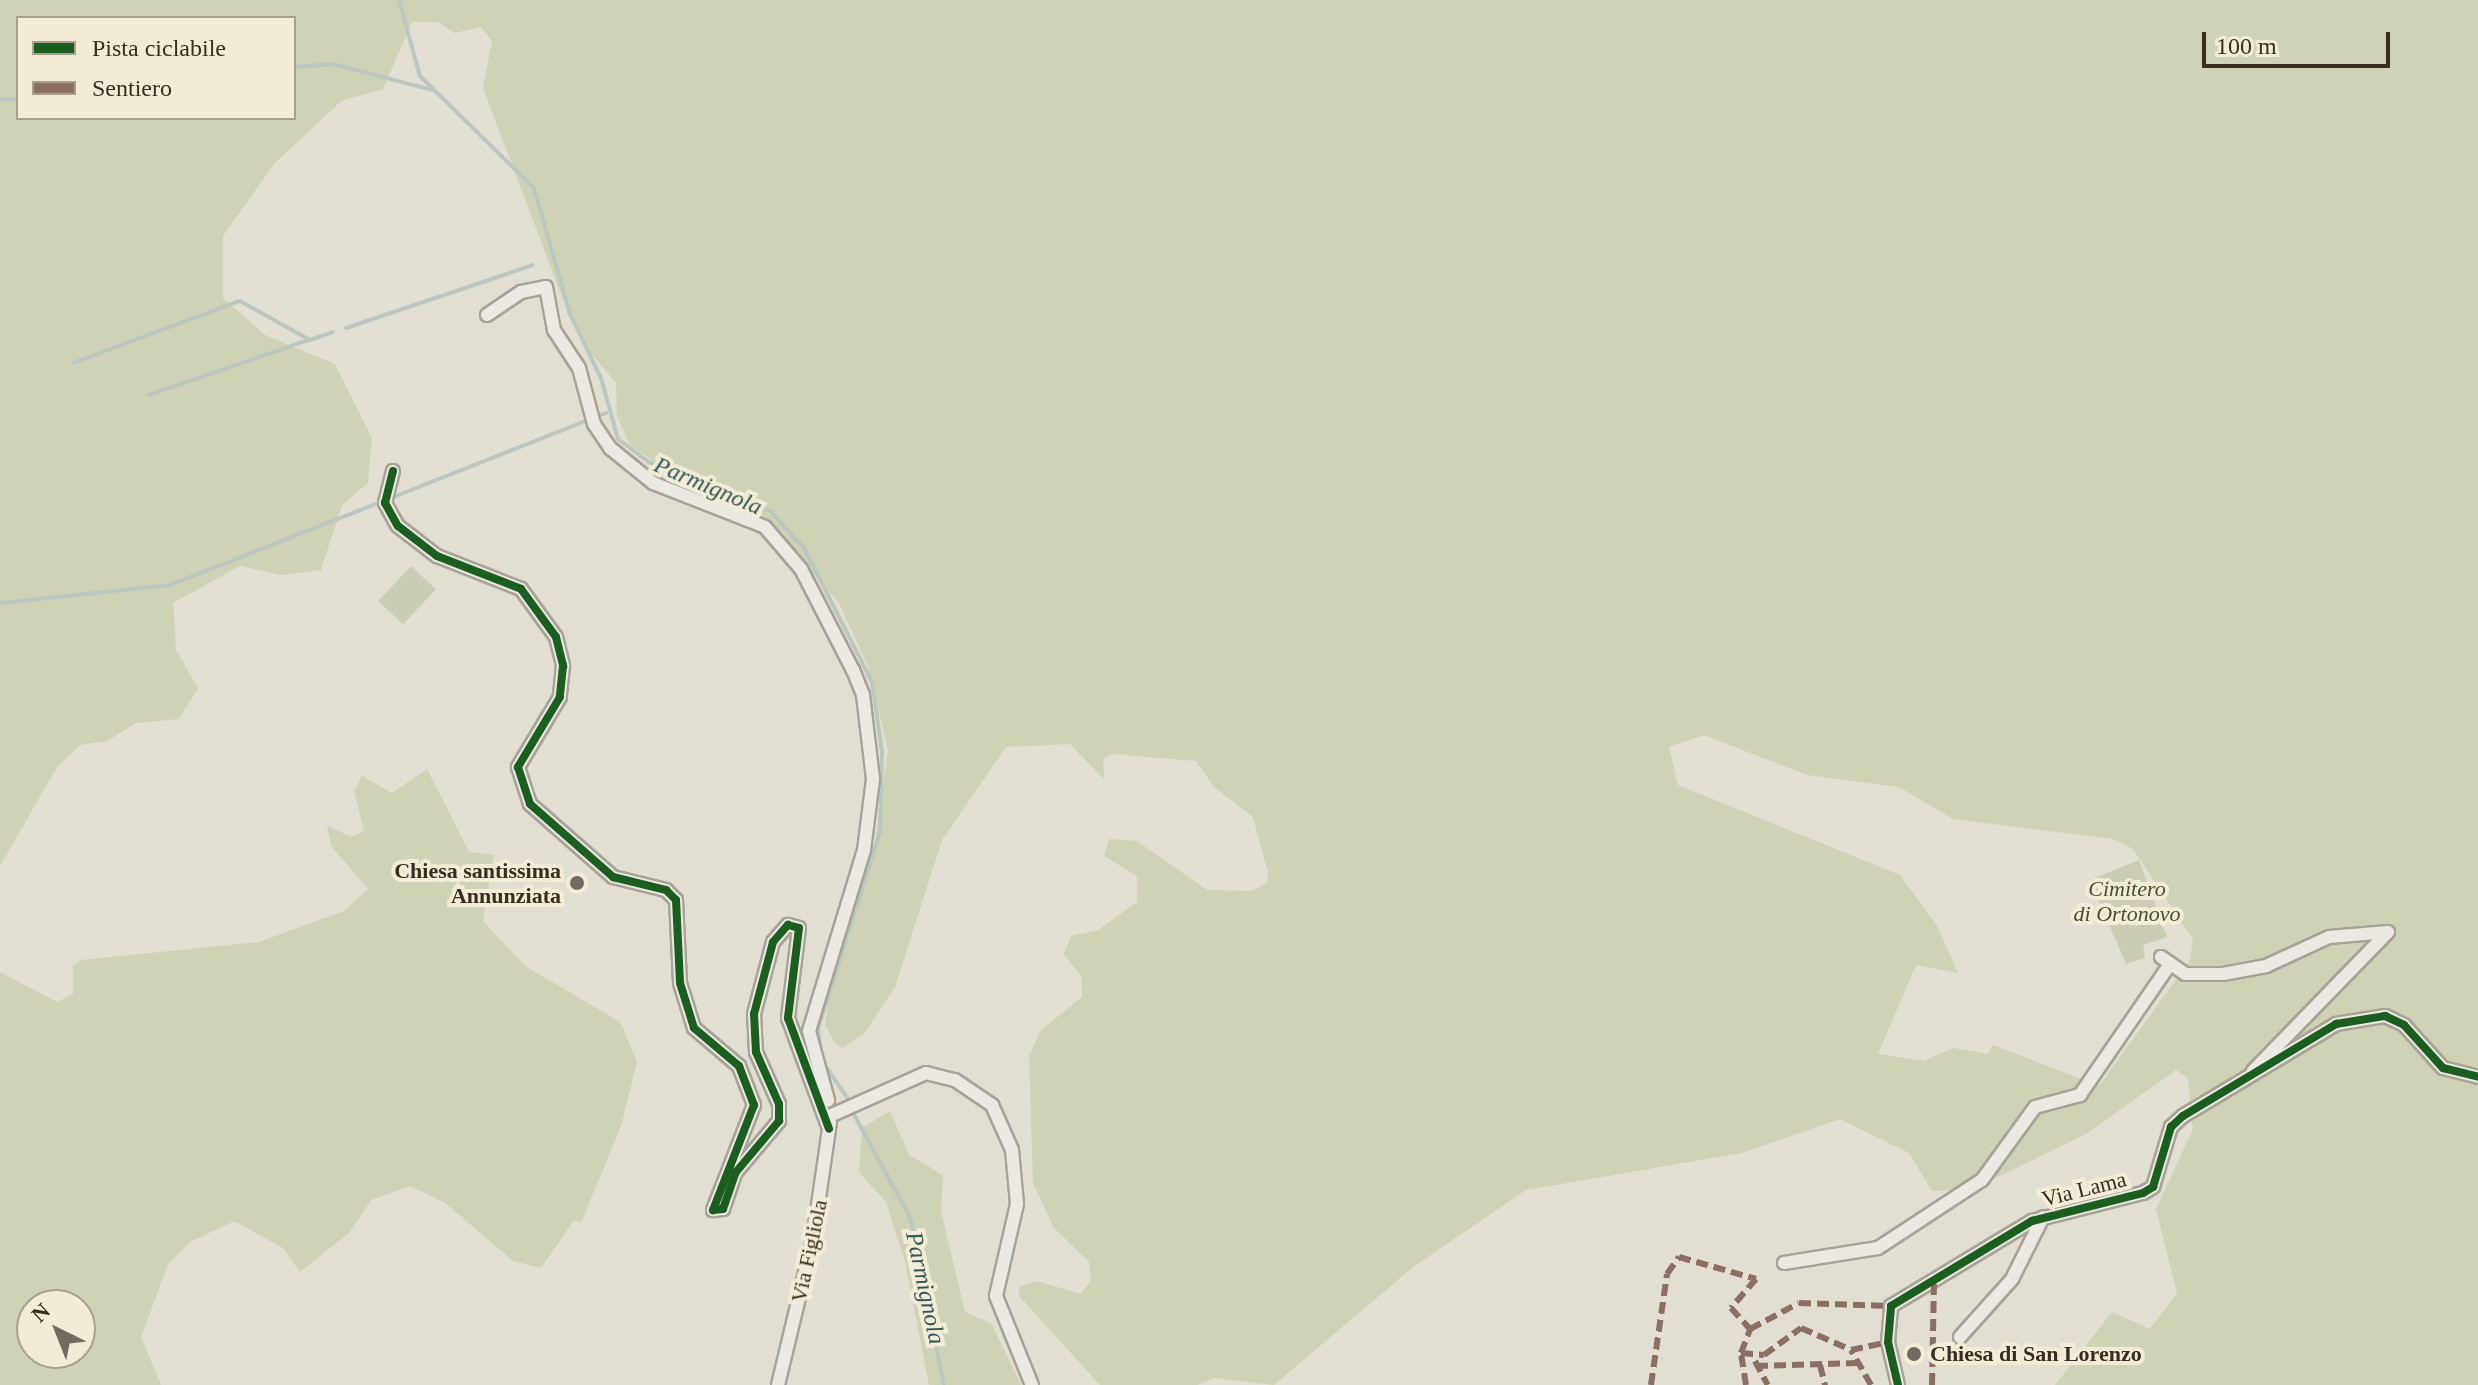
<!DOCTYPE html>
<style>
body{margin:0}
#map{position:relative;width:2478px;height:1385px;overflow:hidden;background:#e2ded1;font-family:Georgia,serif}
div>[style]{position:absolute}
.green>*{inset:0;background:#cfd2b4}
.cemetery>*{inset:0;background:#caccb3;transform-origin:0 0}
.stream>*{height:4px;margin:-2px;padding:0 2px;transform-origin:2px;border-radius:2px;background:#bac8c1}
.roads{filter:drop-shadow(2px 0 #a8a399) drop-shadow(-2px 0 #a8a399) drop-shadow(0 2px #a8a399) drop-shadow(0 -2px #a8a399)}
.minor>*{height:12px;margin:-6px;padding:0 6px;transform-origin:6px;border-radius:6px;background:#ebe9e1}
.quiet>*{height:6px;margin-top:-3px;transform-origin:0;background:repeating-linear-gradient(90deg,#8d6e63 0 12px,transparent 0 18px)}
.cycleway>*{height:8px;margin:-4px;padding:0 4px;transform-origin:4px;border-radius:4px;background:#1b5e20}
.dots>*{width:22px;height:22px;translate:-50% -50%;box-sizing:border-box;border:4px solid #f2ecd7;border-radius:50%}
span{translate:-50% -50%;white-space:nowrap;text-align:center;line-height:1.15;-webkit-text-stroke:8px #f2ecd7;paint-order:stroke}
.poi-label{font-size:22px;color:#372d21;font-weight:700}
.right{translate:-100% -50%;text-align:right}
.left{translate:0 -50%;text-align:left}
.park-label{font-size:22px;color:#45512a;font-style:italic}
.street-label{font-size:22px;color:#372d21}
.water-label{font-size:24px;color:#325555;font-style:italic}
.legend{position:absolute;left:16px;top:16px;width:280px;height:104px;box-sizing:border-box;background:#f2ecd7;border:2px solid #a7a08e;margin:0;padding:10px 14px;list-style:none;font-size:24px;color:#372d21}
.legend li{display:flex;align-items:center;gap:16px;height:40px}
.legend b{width:40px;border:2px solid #a7a08e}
.north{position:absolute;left:16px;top:1289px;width:80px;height:80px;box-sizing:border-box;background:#f2ecd7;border:2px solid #a7a08e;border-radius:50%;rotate:317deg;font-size:22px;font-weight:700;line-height:32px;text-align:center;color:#372d21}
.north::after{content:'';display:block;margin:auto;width:28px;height:36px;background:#736b5f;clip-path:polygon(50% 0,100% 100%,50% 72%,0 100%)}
.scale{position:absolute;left:2202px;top:32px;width:188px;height:36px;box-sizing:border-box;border:4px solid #372d21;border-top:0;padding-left:10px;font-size:24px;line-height:28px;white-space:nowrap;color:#372d21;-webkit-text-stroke:6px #f2ecd7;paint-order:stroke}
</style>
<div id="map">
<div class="green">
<i style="clip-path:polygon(evenodd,0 0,2478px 0,2478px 1385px,2055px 1385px,2112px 1312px,2150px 1329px,2177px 1293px,2156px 1209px,2193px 1129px,2188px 1078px,2176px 1070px,2086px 1134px,1973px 1189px,1932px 1191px,1909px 1153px,1840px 1119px,1742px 1153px,1526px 1190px,1413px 1267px,1274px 1385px,1214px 1378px,1197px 1385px,1100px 1385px,1019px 1296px,1019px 1287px,1037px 1281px,1081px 1294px,1091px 1280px,1089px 1262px,1054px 1228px,1033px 1183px,1029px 1056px,1041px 1030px,1082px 997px,1082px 977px,1064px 954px,1071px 936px,1098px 930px,1137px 902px,1137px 876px,1104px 856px,1109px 839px,1137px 841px,1207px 890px,1251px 891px,1267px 883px,1268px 872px,1253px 817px,1214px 787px,1196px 761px,1112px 754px,1103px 759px,1104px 779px,1070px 744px,1006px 747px,942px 840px,895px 987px,864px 1034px,842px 1048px,835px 1043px,825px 1025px,836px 940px,874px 849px,888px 750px,868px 666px,839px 603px,768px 521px,680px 480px,630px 445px,617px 416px,616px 383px,585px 346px,562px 297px,483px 88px,492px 41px,481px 27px,454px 33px,438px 22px,412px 22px,383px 89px,341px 101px,274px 164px,223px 236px,223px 298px,265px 335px,335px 364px,372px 438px,368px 483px,342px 505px,321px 570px,281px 575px,240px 566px,173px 603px,176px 650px,198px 688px,179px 719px,136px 723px,107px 741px,80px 745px,57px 767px,0 866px,0 0,18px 18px,294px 18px,294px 118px,18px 118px,18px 18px,0 0,1704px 735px,1807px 775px,1899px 787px,1953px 819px,2113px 839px,2133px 849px,2193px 939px,2190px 960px,2099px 1086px,1993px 1045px,1988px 1054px,1953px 1048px,1924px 1061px,1878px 1054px,1916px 965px,1958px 973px,1937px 926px,1900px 875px,1678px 785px,1669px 747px,1704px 735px)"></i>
<i style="clip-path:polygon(evenodd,427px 769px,469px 852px,494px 855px,483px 921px,525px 966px,620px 1022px,637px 1062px,621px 1126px,581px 1223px,574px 1220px,541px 1268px,513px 1261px,444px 1202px,410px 1186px,371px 1200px,350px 1232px,300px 1272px,283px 1248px,234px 1221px,190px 1242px,168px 1264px,141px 1337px,161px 1385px,0 1385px,0 972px,57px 1002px,73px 994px,73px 966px,81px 960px,259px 942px,344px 911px,368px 889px,331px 846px,327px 825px,351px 837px,364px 831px,354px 791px,362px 776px,392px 793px,427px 769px,32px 1305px,80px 1305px,80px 1353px,32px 1353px,32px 1305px)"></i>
<i style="clip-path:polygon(890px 1111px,909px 1155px,943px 1175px,941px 1211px,965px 1312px,991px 1323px,1021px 1385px,929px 1385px,905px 1262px,886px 1202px,859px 1172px,862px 1128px)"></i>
</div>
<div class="cemetery">
<i style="left:411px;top:566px;width:34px;height:48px;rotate:43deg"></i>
<i style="clip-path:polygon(2139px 860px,2167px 937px,2143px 945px,2145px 958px,2126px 964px,2090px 880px)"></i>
</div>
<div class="stream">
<i style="left:399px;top:0;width:79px;rotate:74.6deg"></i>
<i style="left:420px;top:76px;width:160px;rotate:44.5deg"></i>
<i style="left:534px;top:188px;width:131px;rotate:74.1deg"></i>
<i style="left:570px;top:314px;width:71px;rotate:64.2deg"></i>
<i style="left:601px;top:378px;width:63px;rotate:74.4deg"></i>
<i style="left:618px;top:439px;width:39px;rotate:37deg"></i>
<i style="left:649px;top:462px;width:131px;rotate:22deg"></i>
<i style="left:770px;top:511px;width:50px;rotate:47.4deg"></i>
<i style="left:804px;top:548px;width:150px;rotate:63.1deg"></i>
<i style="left:872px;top:682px;width:71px;rotate:81.9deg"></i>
<i style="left:882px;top:752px;width:80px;rotate:91.4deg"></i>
<i style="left:880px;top:832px;width:207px;rotate:107.5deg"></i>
<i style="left:818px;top:1029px;width:32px;rotate:83deg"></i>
<i style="left:822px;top:1061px;width:46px;rotate:55.6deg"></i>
<i style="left:294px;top:67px;width:39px;rotate:-4deg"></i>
<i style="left:333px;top:64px;width:102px;rotate:14.7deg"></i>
<i style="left:0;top:99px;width:18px"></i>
<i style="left:346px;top:328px;width:197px;rotate:-18.6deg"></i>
<i style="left:73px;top:363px;width:178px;rotate:-20.4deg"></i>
<i style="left:240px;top:301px;width:80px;rotate:29.1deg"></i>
<i style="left:310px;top:340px;width:24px;rotate:-19deg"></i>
<i style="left:149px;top:395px;width:169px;rotate:-19deg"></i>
<i style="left:396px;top:496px;width:226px;rotate:-21.6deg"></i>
<i style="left:0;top:603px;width:171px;rotate:-6deg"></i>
<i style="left:170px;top:585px;width:221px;rotate:-21.5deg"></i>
<i style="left:851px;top:1109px;width:123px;rotate:61.4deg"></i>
<i style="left:910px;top:1217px;width:171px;rotate:78.6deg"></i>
</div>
<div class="roads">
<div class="minor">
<i style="left:487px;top:315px;width:41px;rotate:-34.1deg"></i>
<i style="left:521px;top:292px;width:25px;rotate:-11deg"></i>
<i style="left:546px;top:287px;width:44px;rotate:79.5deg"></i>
<i style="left:554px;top:330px;width:45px;rotate:56.7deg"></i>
<i style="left:579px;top:368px;width:58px;rotate:75deg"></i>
<i style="left:594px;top:424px;width:29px;rotate:56deg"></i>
<i style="left:610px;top:448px;width:55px;rotate:39.1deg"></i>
<i style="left:653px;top:483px;width:120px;rotate:21.4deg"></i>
<i style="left:765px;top:527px;width:55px;rotate:49.4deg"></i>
<i style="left:801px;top:569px;width:114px;rotate:62.8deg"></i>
<i style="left:853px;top:670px;width:27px;rotate:68deg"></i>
<i style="left:863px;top:695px;width:85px;rotate:83.2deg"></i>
<i style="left:873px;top:779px;width:72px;rotate:97.2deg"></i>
<i style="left:864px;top:850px;width:189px;rotate:106.9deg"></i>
<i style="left:809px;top:1031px;width:72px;rotate:74.6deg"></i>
<i style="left:393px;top:471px;width:33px;rotate:104deg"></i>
<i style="left:385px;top:503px;width:26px;rotate:61deg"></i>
<i style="left:398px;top:526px;width:49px;rotate:37.6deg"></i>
<i style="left:437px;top:556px;width:90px;rotate:21.4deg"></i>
<i style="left:521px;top:589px;width:59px;rotate:53.9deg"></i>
<i style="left:556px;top:637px;width:30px;rotate:76deg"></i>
<i style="left:563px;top:666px;width:31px;rotate:96deg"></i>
<i style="left:560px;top:697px;width:82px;rotate:121deg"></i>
<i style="left:518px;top:767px;width:39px;rotate:72deg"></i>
<i style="left:530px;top:804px;width:111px;rotate:41.3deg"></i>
<i style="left:613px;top:877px;width:55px;rotate:13.8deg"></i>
<i style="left:666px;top:890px;width:14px;rotate:45deg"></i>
<i style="left:676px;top:900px;width:83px;rotate:87.2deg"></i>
<i style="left:680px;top:983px;width:47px;rotate:72.7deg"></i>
<i style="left:694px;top:1028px;width:59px;rotate:40.2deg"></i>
<i style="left:739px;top:1066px;width:42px;rotate:69deg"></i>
<i style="left:754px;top:1105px;width:113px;rotate:111.3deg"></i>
<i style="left:713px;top:1210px;width:10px;rotate:-6deg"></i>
<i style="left:723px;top:1209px;width:39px;rotate:-71deg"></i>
<i style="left:736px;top:1172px;width:67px;rotate:-49.9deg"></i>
<i style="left:779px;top:1121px;width:17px;rotate:-90deg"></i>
<i style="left:779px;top:1104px;width:57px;rotate:-113.9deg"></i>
<i style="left:756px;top:1052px;width:38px;rotate:-93deg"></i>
<i style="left:754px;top:1014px;width:74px;rotate:-75.2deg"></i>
<i style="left:773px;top:942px;width:23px;rotate:-49deg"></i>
<i style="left:788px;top:925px;width:11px;rotate:15deg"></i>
<i style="left:799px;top:928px;width:91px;rotate:97deg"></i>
<i style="left:788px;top:1018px;width:118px;rotate:69.7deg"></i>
<i style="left:2161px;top:957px;width:29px;rotate:35deg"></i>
<i style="left:2185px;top:974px;width:38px"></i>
<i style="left:2223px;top:974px;width:44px;rotate:-10.5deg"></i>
<i style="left:2266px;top:966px;width:69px;rotate:-24.7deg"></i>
<i style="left:2329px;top:937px;width:59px;rotate:-4.8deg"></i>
<i style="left:2388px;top:932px;width:194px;rotate:134.2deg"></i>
<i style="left:832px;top:1115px;width:103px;rotate:-24.1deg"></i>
<i style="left:926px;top:1073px;width:30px;rotate:14deg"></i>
<i style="left:955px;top:1080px;width:45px;rotate:34deg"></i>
<i style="left:992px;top:1105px;width:49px;rotate:66deg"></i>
<i style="left:1012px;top:1150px;width:54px;rotate:84.7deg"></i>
<i style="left:1017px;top:1204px;width:94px;rotate:102.9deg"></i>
<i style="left:996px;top:1296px;width:96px;rotate:68deg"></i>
<i style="left:1784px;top:1263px;width:95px;rotate:-9.1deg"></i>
<i style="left:1878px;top:1248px;width:124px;rotate:-33.2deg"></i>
<i style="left:1982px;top:1180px;width:90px;rotate:-54deg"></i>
<i style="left:2035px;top:1107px;width:47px;rotate:-14.9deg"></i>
<i style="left:2080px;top:1095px;width:155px;rotate:-55.5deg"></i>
<i style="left:1960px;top:1337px;width:78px;rotate:-48.1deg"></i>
<i style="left:2012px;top:1279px;width:69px;rotate:-63.4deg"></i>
<i style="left:778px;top:1385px;width:150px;rotate:-76.5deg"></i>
<i style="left:813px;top:1239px;width:118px;rotate:-81.7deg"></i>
<i style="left:1898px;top:1385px;width:44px;rotate:-103.1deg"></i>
<i style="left:1888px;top:1342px;width:36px;rotate:-85deg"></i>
<i style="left:1891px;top:1306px;width:165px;rotate:-31.1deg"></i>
<i style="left:2032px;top:1221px;width:114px;rotate:-14.2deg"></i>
<i style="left:2143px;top:1193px;width:12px;rotate:-31deg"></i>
<i style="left:2153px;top:1187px;width:63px;rotate:-73.3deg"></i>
<i style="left:2171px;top:1127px;width:16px;rotate:-43deg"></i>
<i style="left:2183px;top:1116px;width:179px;rotate:-31deg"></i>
<i style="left:2336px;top:1024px;width:50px;rotate:-9.3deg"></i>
<i style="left:2385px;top:1016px;width:21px;rotate:25deg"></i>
<i style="left:2404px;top:1025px;width:58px;rotate:47.8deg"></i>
<i style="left:2443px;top:1068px;width:36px;rotate:14deg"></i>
</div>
</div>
<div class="quiet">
<i style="left:1750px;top:1329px;width:55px;rotate:-28deg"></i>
<i style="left:1799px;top:1303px;width:92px;rotate:1.9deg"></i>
<i style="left:1741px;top:1353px;width:23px;rotate:5deg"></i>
<i style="left:1764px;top:1355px;width:46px;rotate:-36.1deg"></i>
<i style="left:1801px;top:1328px;width:55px;rotate:23.7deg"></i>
<i style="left:1755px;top:1361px;width:27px;rotate:62deg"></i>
<i style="left:1820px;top:1365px;width:21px;rotate:76deg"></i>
<i style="left:1756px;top:1366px;width:102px;rotate:-1.7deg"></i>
<i style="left:1651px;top:1385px;width:112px;rotate:-81.8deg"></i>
<i style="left:1667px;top:1274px;width:21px;rotate:-55deg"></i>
<i style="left:1679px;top:1257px;width:80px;rotate:15.9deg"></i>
<i style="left:1756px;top:1279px;width:38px;rotate:131deg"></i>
<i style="left:1731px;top:1308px;width:28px;rotate:48deg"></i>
<i style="left:1746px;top:1385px;width:32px;rotate:-99deg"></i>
<i style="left:1741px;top:1353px;width:26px;rotate:-69deg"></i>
<i style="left:1871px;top:1385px;width:40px;rotate:-119.7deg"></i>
<i style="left:1851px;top:1350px;width:38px;rotate:-12deg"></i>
<i style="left:1932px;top:1385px;width:101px;rotate:-88.9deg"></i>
</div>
<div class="cycleway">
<i style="left:393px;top:471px;width:33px;rotate:104deg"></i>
<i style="left:385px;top:503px;width:26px;rotate:61deg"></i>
<i style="left:398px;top:526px;width:49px;rotate:37.6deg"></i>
<i style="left:437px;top:556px;width:90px;rotate:21.4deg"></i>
<i style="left:521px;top:589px;width:59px;rotate:53.9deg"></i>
<i style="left:556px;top:637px;width:30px;rotate:76deg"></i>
<i style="left:563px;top:666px;width:31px;rotate:96deg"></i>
<i style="left:560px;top:697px;width:82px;rotate:121deg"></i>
<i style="left:518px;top:767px;width:39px;rotate:72deg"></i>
<i style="left:530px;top:804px;width:111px;rotate:41.3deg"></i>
<i style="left:613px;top:877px;width:55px;rotate:13.8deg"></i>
<i style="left:666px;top:890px;width:14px;rotate:45deg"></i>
<i style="left:676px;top:900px;width:83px;rotate:87.2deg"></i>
<i style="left:680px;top:983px;width:47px;rotate:72.7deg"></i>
<i style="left:694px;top:1028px;width:59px;rotate:40.2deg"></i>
<i style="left:739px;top:1066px;width:42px;rotate:69deg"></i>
<i style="left:754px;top:1105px;width:113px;rotate:111.3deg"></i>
<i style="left:713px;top:1210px;width:10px;rotate:-6deg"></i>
<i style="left:723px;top:1209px;width:39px;rotate:-71deg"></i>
<i style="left:736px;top:1172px;width:67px;rotate:-49.9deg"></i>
<i style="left:779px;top:1121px;width:17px;rotate:-90deg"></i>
<i style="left:779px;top:1104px;width:57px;rotate:-113.9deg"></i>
<i style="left:756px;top:1052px;width:38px;rotate:-93deg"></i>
<i style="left:754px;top:1014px;width:74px;rotate:-75.2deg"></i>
<i style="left:773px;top:942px;width:23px;rotate:-49deg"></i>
<i style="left:788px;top:925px;width:11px;rotate:15deg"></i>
<i style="left:799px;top:928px;width:91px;rotate:97deg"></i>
<i style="left:788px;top:1018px;width:118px;rotate:69.7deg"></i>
<i style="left:1898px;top:1385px;width:44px;rotate:-103.1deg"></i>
<i style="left:1888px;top:1342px;width:36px;rotate:-85deg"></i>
<i style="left:1891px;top:1306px;width:165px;rotate:-31.1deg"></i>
<i style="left:2032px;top:1221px;width:114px;rotate:-14.2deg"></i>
<i style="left:2143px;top:1193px;width:12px;rotate:-31deg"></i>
<i style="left:2153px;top:1187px;width:63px;rotate:-73.3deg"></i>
<i style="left:2171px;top:1127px;width:16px;rotate:-43deg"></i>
<i style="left:2183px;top:1116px;width:179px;rotate:-31deg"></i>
<i style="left:2336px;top:1024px;width:50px;rotate:-9.3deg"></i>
<i style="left:2385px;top:1016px;width:21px;rotate:25deg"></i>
<i style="left:2404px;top:1025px;width:58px;rotate:47.8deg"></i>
<i style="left:2443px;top:1068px;width:36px;rotate:14deg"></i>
</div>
<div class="dots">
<i style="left:577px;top:883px;background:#736b5f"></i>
<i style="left:1914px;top:1354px;background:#736b5f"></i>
</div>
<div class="poi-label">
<span class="right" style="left:561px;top:883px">Chiesa santissima<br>Annunziata</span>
<span class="left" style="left:1930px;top:1354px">Chiesa di San Lorenzo</span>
</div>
<div class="park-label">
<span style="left:2127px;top:901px">Cimitero<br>di Ortonovo</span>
</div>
<div class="street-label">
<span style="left:2084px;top:1189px;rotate:-14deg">Via Lama</span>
<span style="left:809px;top:1251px;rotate:-78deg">Via Figliola</span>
</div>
<div class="water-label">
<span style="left:708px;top:486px;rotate:23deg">Parmignola</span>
<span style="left:925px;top:1288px;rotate:78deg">Parmignola</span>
</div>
<ul class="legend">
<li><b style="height:10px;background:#1b5e20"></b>Pista ciclabile</li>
<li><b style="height:10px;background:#8d6e63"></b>Sentiero</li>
</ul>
<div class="north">N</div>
<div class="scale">100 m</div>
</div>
